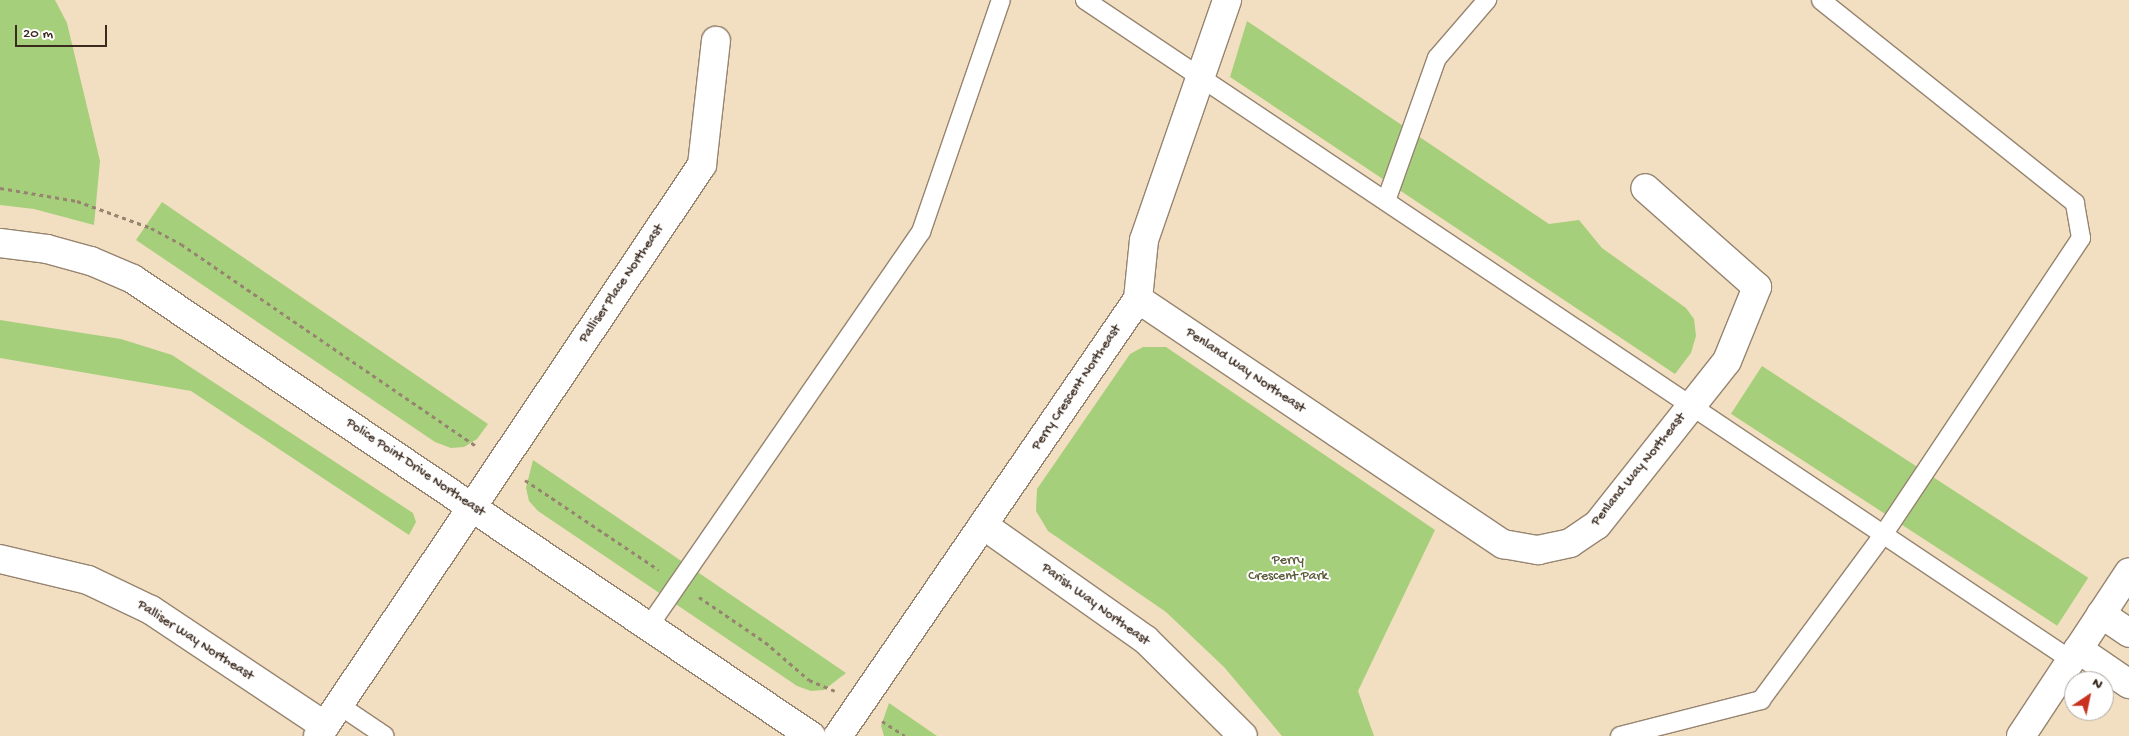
<!DOCTYPE html>
<style>
body{margin:0}
#map{position:relative;width:2129px;height:736px;overflow:hidden;background:#f2dfc1;font-family:"Gochi Hand",sans-serif}
div>[style]{position:absolute}
.green>*{inset:0;background:#a6cf7b;transform-origin:0 0}
.path>*{height:3px;margin-top:-1.5px;transform-origin:0;background:repeating-linear-gradient(90deg,#968470 0 4px,transparent 0 8px)}
.roads{filter:drop-shadow(1px 0 #968470) drop-shadow(-1px 0 #968470) drop-shadow(0 1px #968470) drop-shadow(0 -1px #968470)}
.service>*{height:18px;margin:-9px;padding:0 9px;transform-origin:9px;border-radius:9px;background:#fff}
.minor>*{height:28px;margin:-14px;padding:0 14px;transform-origin:14px;border-radius:14px;background:#fff}
span{translate:-50% -50%;white-space:nowrap;text-align:center;line-height:1.15;-webkit-text-stroke:4px #fff;paint-order:stroke}
.street-label{font-size:14px;color:#3b2a1e}
.park-label{font-size:14px;color:#5b5c3a}
.north{position:absolute;left:2064px;top:671px;width:50px;height:50px;box-sizing:border-box;background:#fff;border:1px solid #b1aaa5;border-radius:50%;rotate:34deg;font-size:14px;font-weight:700;line-height:20px;text-align:center;color:#3b2a1e}
.north::after{content:'';display:block;margin:auto;width:18px;height:22px;background:#c8321e;clip-path:polygon(50% 0,100% 100%,50% 72%,0 100%)}
.scale{position:absolute;left:15px;top:25px;width:92px;height:22px;box-sizing:border-box;border:2px solid #3b2a1e;border-top:0;padding-left:6px;font-size:15px;line-height:18px;white-space:nowrap;color:#3b2a1e;-webkit-text-stroke:4px #fff;paint-order:stroke}
</style>
<div id="map">
<div class="green">
<i style="clip-path:polygon(0 0,55px 0,67px 23px,100px 161px,94px 225px,34px 209px,0 205px)"></i>
<i style="clip-path:polygon(1247px 21px,1549px 224px,1579px 220px,1602px 248px,1686px 308px,1694px 319px,1696px 336px,1691px 353px,1675px 374px,1230px 77px)"></i>
<i style="clip-path:polygon(162px 202px,488px 424px,477px 439px,464px 447px,451px 448px,435px 442px,136px 240px)"></i>
<i style="clip-path:polygon(0 320px,121px 339px,172px 355px,413px 513px,416px 522px,409px 535px,191px 391px,0 358px)"></i>
<i style="clip-path:polygon(1143px 347px,1166px 347px,1435px 530px,1358px 691px,1374px 736px,1282px 736px,1224px 667px,1166px 612px,1048px 531px,1036px 511px,1037px 489px,1130px 354px)"></i>
<i style="left:1762px;top:366px;width:389px;height:57px;rotate:33deg"></i>
<i style="clip-path:polygon(533px 460px,846px 673px,824px 690px,811px 691px,797px 686px,538px 511px,529px 501px,526px 488px)"></i>
<i style="clip-path:polygon(889px 703px,937px 736px,884px 736px,881px 726px)"></i>
</div>
<div class="path">
<i style="left:0;top:188px;width:78px;rotate:9.6deg"></i>
<i style="left:77px;top:201px;width:79px;rotate:20deg"></i>
<i style="left:151px;top:228px;width:34px;rotate:28deg"></i>
<i style="left:181px;top:244px;width:359px;rotate:34.4deg"></i>
<i style="left:525px;top:480px;width:161px;rotate:33.9deg"></i>
<i style="left:699px;top:597px;width:80px;rotate:34.3deg"></i>
<i style="left:765px;top:642px;width:58px;rotate:40.8deg"></i>
<i style="left:809px;top:680px;width:28px;rotate:23deg"></i>
<i style="left:882px;top:721px;width:27px;rotate:33deg"></i>
</div>
<div class="roads">
<div class="service">
<i style="left:1085px;top:0;width:1187px;rotate:33.8deg"></i>
<i style="left:1386px;top:201px;width:152px;rotate:-70.4deg"></i>
<i style="left:1437px;top:58px;width:77px;rotate:-49.2deg"></i>
<i style="left:649px;top:626px;width:479px;rotate:-55.4deg"></i>
<i style="left:921px;top:232px;width:245px;rotate:-71deg"></i>
<i style="left:339px;top:705px;width:55px;rotate:34deg"></i>
<i style="left:1620px;top:736px;width:146px;rotate:-14.3deg"></i>
<i style="left:1761px;top:700px;width:205px;rotate:-53.5deg"></i>
<i style="left:1883px;top:535px;width:357px;rotate:-56.3deg"></i>
<i style="left:2081px;top:238px;width:36px;rotate:-100deg"></i>
<i style="left:2075px;top:203px;width:325px;rotate:-141.4deg"></i>
</div>
<div class="minor">
<i style="left:0;top:243px;width:47px;rotate:7.3deg"></i>
<i style="left:47px;top:249px;width:46px;rotate:15.3deg"></i>
<i style="left:91px;top:261px;width:46px;rotate:23.2deg"></i>
<i style="left:133px;top:279px;width:818px;rotate:33.98deg"></i>
<i style="left:1138px;top:299px;width:440px;rotate:33.9deg"></i>
<i style="left:1503px;top:544px;width:36px;rotate:10deg"></i>
<i style="left:1538px;top:550px;width:33px;rotate:-12deg"></i>
<i style="left:1570px;top:543px;width:32px;rotate:-34deg"></i>
<i style="left:1597px;top:525px;width:209px;rotate:-51.6deg"></i>
<i style="left:1727px;top:361px;width:80px;rotate:-67.9deg"></i>
<i style="left:1757px;top:287px;width:149px;rotate:-138.5deg"></i>
<i style="left:983px;top:525px;width:199px;rotate:35.2deg"></i>
<i style="left:1146px;top:640px;width:136px;rotate:44.7deg"></i>
<i style="left:0;top:559px;width:90px;rotate:13.4deg"></i>
<i style="left:88px;top:580px;width:70px;rotate:25.5deg"></i>
<i style="left:151px;top:610px;width:209px;rotate:33.7deg"></i>
<i style="left:2101px;top:614px;width:34px;rotate:34deg"></i>
<i style="left:2078px;top:649px;width:62px;rotate:34.5deg"></i>
<i style="left:318px;top:736px;width:688px;rotate:-56.08deg"></i>
<i style="left:702px;top:165px;width:125px;rotate:-83.6deg"></i>
<i style="left:838px;top:736px;width:530px;rotate:-55.53deg"></i>
<i style="left:1138px;top:299px;width:59px;rotate:-84.2deg"></i>
<i style="left:1144px;top:240px;width:254px;rotate:-70.9deg"></i>
<i style="left:2021px;top:736px;width:196px;rotate:-56.6deg"></i>
</div>
</div>
<div class="street-label">
<span style="left:622px;top:284px;rotate:-56deg">Palliser Place Northeast</span>
<span style="left:1245px;top:371px;rotate:34deg">Penland Way Northeast</span>
<span style="left:1077px;top:388px;rotate:-56deg">Perry Crescent Northeast</span>
<span style="left:415px;top:468px;rotate:34deg">Police Point Drive Northeast</span>
<span style="left:1639px;top:470px;rotate:-51deg">Penland Way Northeast</span>
<span style="left:1095px;top:605px;rotate:36deg">Parish Way Northeast</span>
<span style="left:195px;top:641px;rotate:33deg">Palliser Way Northeast</span>
</div>
<div class="park-label">
<span style="left:1288px;top:569px">Perry<br>Crescent Park</span>
</div>
<div class="north">N</div>
<div class="scale">20 m</div>
</div>
